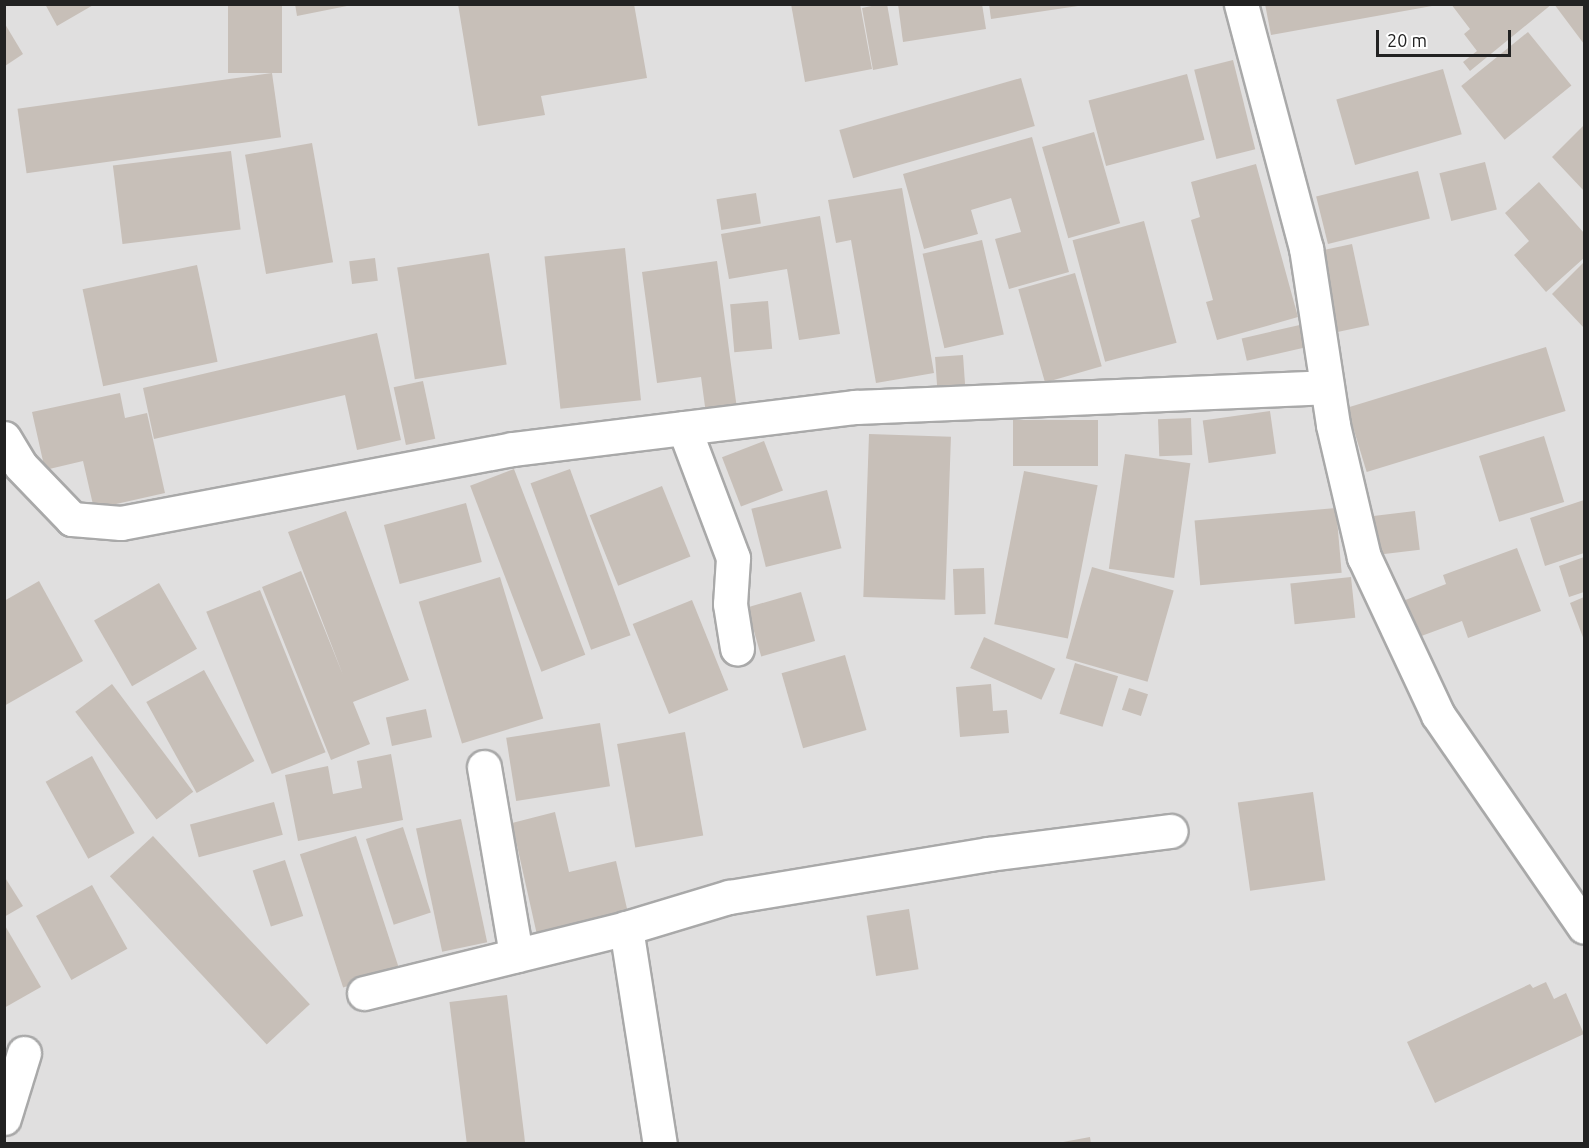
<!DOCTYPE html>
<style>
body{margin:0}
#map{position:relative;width:1589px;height:1148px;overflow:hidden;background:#f2efe9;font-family:Ubuntu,sans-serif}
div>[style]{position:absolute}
.residential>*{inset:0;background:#e0dfdf;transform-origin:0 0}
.building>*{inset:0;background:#c7bfb8;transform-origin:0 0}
.roads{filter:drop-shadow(2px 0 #a9a9a9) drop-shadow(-2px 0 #a9a9a9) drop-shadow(0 2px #a9a9a9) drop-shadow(0 -2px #a9a9a9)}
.minor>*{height:33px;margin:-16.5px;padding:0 16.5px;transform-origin:16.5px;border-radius:16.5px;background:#fff}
span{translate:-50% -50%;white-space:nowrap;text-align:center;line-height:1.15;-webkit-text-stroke:6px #fff;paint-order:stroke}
.frame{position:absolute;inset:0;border:6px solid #222;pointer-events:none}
.scale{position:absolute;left:1376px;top:30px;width:135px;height:27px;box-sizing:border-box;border:3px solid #222;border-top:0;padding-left:8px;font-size:18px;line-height:21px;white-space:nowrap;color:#222;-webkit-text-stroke:4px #fff;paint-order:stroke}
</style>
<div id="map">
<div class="residential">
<i style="left:5px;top:5px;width:1579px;height:1138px"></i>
</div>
<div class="building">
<i style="clip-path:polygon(45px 4px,95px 4px,57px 26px)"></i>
<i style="left:228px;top:4px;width:54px;height:69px"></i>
<i style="clip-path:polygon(295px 4px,347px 4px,347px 6px,297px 16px)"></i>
<i style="clip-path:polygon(458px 4px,634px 4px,647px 78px,541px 96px,545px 115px,478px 126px)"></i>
<i style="clip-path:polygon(791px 4px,860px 4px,872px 69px,805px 82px)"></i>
<i style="clip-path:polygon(881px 4px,887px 4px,898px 65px,873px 70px,862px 8px)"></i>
<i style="clip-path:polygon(898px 4px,982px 4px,986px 29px,903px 42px)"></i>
<i style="clip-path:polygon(989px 4px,1077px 4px,1078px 6px,991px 19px)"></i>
<i style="clip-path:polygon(1265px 4px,1432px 4px,1432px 6px,1271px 35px)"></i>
<i style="clip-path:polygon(1451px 4px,1552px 4px,1470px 71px,1463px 62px,1477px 51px,1464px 34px,1470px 29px)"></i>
<i style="clip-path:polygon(1554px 4px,1584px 4px,1584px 44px)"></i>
<i style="clip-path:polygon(5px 24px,23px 54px,5px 66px)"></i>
<i style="left:1528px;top:32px;width:69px;height:86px;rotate:51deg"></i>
<i style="left:1233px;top:60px;width:92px;height:40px;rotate:76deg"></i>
<i style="left:1443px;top:69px;width:68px;height:111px;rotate:74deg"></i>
<i style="left:272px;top:73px;width:65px;height:257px;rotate:82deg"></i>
<i style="left:1187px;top:74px;width:68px;height:102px;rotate:75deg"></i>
<i style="left:1021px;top:78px;width:50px;height:189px;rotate:74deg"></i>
<i style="clip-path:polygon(1584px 125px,1584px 191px,1552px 157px)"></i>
<i style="left:1094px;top:132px;width:95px;height:54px;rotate:74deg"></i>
<i style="clip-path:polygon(1032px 137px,1069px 272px,1009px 289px,995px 239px,1021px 232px,1011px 198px,971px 210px,978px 234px,924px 249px,903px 174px)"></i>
<i style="left:312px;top:143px;width:121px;height:68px;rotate:80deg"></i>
<i style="left:231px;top:151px;width:79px;height:119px;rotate:83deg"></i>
<i style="left:1485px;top:162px;width:49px;height:47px;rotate:76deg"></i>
<i style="clip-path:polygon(1256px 164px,1298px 317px,1217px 340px,1206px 302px,1213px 300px,1191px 220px,1200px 217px,1191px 182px)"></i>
<i style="left:1418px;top:171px;width:49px;height:105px;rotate:76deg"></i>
<i style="clip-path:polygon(1539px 182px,1584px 233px,1584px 258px,1546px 292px,1514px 255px,1529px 241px,1505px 213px)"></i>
<i style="clip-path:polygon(902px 188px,934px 373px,876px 383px,851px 240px,836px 243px,828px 200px)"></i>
<i style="left:756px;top:193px;width:31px;height:40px;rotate:81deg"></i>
<i style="clip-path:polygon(820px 216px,840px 334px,799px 340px,787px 269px,729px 279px,721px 234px)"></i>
<i style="left:1144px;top:221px;width:126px;height:74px;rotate:75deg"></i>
<i style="left:982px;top:240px;width:97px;height:61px;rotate:77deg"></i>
<i style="left:1352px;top:244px;width:83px;height:36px;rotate:78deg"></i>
<i style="left:625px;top:248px;width:153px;height:81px;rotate:84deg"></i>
<i style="left:489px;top:253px;width:113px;height:93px;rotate:81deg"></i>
<i style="left:375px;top:258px;width:23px;height:26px;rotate:83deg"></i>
<i style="clip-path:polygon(717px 261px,737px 409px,706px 414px,701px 377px,657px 383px,642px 272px)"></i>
<i style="clip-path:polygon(1584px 262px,1584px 328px,1552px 294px)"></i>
<i style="left:197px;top:265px;width:99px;height:117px;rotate:78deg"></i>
<i style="left:1075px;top:273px;width:97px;height:59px;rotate:74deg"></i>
<i style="left:768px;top:301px;width:48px;height:38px;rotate:85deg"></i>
<i style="left:1304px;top:324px;width:23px;height:64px;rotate:77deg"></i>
<i style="clip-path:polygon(377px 333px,401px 440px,357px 450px,345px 395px,154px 439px,143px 388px)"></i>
<i style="left:1546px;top:347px;width:67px;height:208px;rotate:73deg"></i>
<i style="left:963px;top:355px;width:32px;height:28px;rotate:86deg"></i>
<i style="left:423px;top:381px;width:59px;height:30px;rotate:78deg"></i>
<i style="clip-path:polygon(120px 393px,125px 418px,147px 413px,165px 493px,94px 509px,83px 461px,45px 470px,32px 412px)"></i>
<i style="left:1270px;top:411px;width:43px;height:68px;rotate:82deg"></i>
<i style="left:1191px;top:418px;width:37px;height:33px;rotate:88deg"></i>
<i style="left:1013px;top:420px;width:85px;height:46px"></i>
<i style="left:869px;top:434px;width:82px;height:163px;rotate:2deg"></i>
<i style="left:1544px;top:436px;width:69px;height:68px;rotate:73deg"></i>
<i style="left:764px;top:441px;width:53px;height:45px;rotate:69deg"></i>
<i style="left:1125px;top:454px;width:66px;height:116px;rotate:8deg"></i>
<i style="left:514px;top:469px;width:199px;height:47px;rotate:69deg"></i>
<i style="left:570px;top:469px;width:177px;height:42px;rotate:70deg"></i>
<i style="left:1024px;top:471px;width:75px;height:156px;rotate:11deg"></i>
<i style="left:662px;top:486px;width:76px;height:78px;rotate:68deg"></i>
<i style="left:827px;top:490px;width:60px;height:78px;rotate:76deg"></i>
<i style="clip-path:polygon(1584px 500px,1584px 553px,1545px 566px,1530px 518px)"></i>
<i style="left:466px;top:503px;width:61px;height:85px;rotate:75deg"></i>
<i style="left:1336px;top:508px;width:65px;height:142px;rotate:85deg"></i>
<i style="clip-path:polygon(346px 511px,409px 680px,353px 702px,370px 744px,331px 760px,262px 587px,301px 571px,343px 675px,288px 532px)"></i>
<i style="left:1415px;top:511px;width:39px;height:44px;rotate:83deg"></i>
<i style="clip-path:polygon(1517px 548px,1541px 611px,1468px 638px,1462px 621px,1416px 638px,1403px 601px,1446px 584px,1443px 575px)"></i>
<i style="clip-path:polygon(1584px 557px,1584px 592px,1569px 597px,1559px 566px)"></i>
<i style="left:1092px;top:567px;width:85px;height:95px;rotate:16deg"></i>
<i style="left:984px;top:568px;width:46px;height:31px;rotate:88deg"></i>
<i style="left:500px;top:577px;width:148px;height:85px;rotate:73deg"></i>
<i style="left:1351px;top:577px;width:41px;height:61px;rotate:84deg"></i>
<i style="clip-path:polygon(39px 581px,83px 661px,4px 706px,4px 601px)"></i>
<i style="left:159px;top:583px;width:76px;height:75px;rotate:60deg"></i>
<i style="left:260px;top:590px;width:175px;height:58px;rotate:68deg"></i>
<i style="left:801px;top:592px;width:51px;height:56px;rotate:74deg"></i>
<i style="clip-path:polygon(1584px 597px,1584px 640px,1570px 603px)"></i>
<i style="left:692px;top:600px;width:97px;height:64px;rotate:68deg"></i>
<i style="left:984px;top:637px;width:78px;height:34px;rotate:24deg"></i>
<i style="left:845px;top:655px;width:78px;height:66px;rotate:74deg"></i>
<i style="left:1075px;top:663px;width:45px;height:53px;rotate:17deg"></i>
<i style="left:204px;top:670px;width:104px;height:66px;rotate:61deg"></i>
<i style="left:112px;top:684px;width:135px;height:46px;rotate:53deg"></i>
<i style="clip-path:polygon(991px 684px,993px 711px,1007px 710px,1009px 733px,960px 737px,956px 687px)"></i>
<i style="left:1129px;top:688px;width:20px;height:23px;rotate:18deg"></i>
<i style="left:426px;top:709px;width:29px;height:41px;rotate:78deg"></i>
<i style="left:600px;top:723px;width:64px;height:95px;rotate:81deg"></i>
<i style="left:685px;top:732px;width:105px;height:69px;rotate:80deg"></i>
<i style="clip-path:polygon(391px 754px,403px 820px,298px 841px,285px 775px,328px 766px,333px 794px,362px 788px,357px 761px)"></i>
<i style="left:92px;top:756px;width:88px;height:53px;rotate:61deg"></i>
<i style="left:1313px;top:792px;width:89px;height:76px;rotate:82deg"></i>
<i style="left:274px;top:802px;width:34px;height:87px;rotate:75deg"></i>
<i style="clip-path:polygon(555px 812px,569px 872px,616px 861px,628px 913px,537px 935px,512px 823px)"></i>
<i style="left:461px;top:819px;width:126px;height:46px;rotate:78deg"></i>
<i style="left:403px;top:827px;width:90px;height:39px;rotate:72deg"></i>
<i style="left:153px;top:836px;width:230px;height:59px;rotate:47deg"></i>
<i style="left:356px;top:836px;width:140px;height:59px;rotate:72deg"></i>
<i style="left:285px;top:860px;width:59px;height:34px;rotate:72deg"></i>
<i style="clip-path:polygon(4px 876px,23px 906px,4px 917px)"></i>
<i style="left:92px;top:885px;width:73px;height:64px;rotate:61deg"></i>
<i style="left:909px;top:909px;width:61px;height:43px;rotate:81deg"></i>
<i style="clip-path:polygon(4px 924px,41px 987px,4px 1008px)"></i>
<i style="clip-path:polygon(1546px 982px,1554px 999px,1566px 993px,1584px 1034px,1435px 1103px,1407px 1042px,1530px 984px,1533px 988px)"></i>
<i style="left:507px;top:995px;width:150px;height:58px;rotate:83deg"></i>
<i style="clip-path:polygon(1090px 1137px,1091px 1144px,1063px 1144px,1063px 1142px)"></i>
</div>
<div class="roads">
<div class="minor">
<i style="left:1241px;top:4px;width:253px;rotate:75.1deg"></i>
<i style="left:1306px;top:248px;width:179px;rotate:81.3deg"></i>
<i style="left:1333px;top:425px;width:136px;rotate:76.8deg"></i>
<i style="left:1364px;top:557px;width:174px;rotate:64.9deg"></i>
<i style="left:1438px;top:715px;width:257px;rotate:55.4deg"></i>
<i style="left:684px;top:428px;width:139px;rotate:69.3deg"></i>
<i style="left:733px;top:558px;width:46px;rotate:93.7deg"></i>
<i style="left:730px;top:604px;width:45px;rotate:81deg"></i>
<i style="left:4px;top:438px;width:31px;rotate:59deg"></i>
<i style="left:20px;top:465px;width:75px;rotate:46.1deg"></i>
<i style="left:72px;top:519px;width:49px;rotate:4.7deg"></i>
<i style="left:121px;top:523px;width:398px;rotate:-10.7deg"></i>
<i style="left:512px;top:449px;width:346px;rotate:-7deg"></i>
<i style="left:855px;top:407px;width:472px;rotate:-2.4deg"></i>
<i style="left:484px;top:767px;width:191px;rotate:80.3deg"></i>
<i style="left:626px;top:928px;width:219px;rotate:81.1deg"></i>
<i style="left:364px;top:993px;width:270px;rotate:-13.9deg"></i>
<i style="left:626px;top:928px;width:108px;rotate:-16.8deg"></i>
<i style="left:729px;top:897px;width:263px;rotate:-9.4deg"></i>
<i style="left:988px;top:854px;width:184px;rotate:-7.2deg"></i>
<i style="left:4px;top:1118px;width:68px;rotate:-72.9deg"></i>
</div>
</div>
<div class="frame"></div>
<div class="scale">20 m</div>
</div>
